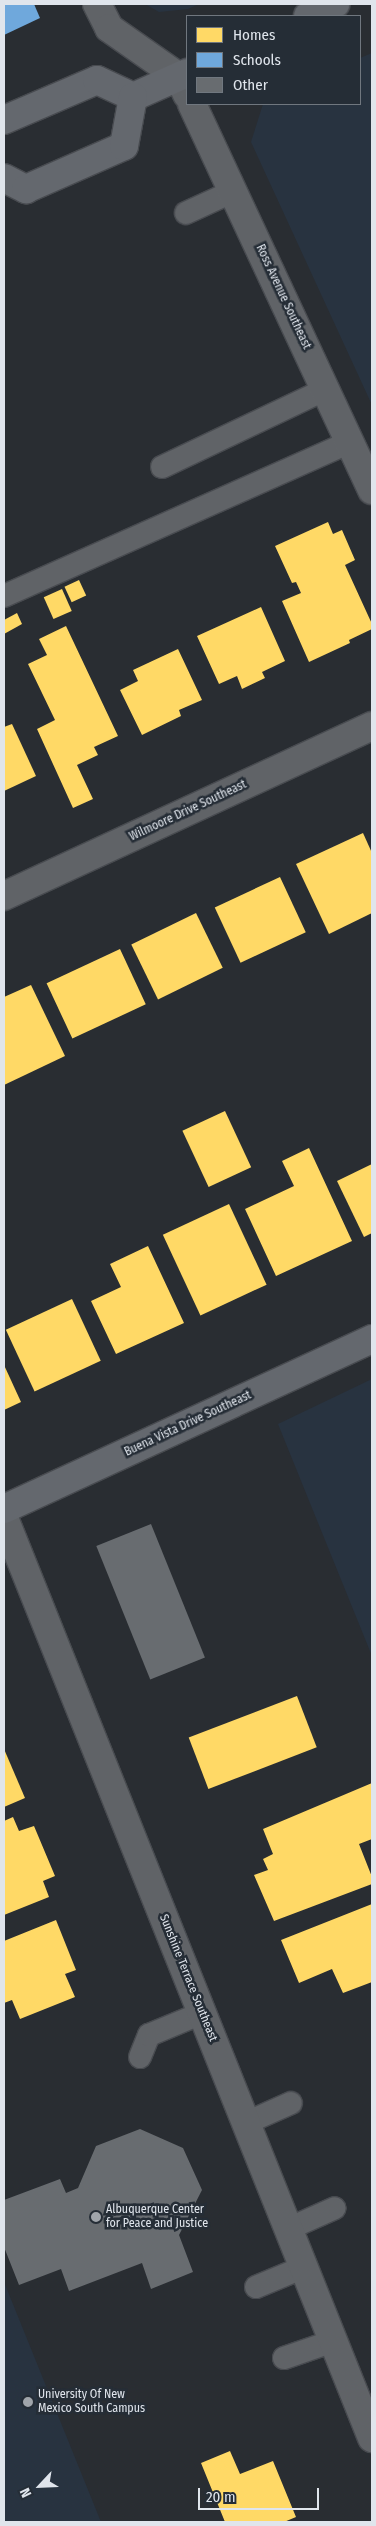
<!DOCTYPE html>
<style>
body{margin:0}
#map{position:relative;width:376px;height:2526px;overflow:hidden;background:#292d32;font-family:"Fira Sans Condensed",sans-serif}
div>[style]{position:absolute}
.built>*{inset:0;background:#283340}
.homes>*{inset:0;background:#ffd966;transform-origin:0 0}
.schools>*{inset:0;background:#6fa8dc}
.building>*{inset:0;background:#686c70;transform-origin:0 0}
.roads{filter:drop-shadow(1px 0 #484b50) drop-shadow(-1px 0 #484b50) drop-shadow(0 1px #484b50) drop-shadow(0 -1px #484b50)}
.lane>*{height:22px;margin:-11px;padding:0 11px;transform-origin:11px;border-radius:11px;background:#606367}
.street>*{height:28px;margin:-14px;padding:0 14px;transform-origin:14px;border-radius:14px;background:#606367}
.secondary>*{height:28px;margin:-14px;padding:0 14px;transform-origin:14px;border-radius:14px;background:#64686e}
.dots>*{width:14px;height:14px;translate:-50% -50%;box-sizing:border-box;border:2px solid #252d36;border-radius:50%}
span{translate:-50% -50%;white-space:nowrap;text-align:center;line-height:1.15;-webkit-text-stroke:5px #252d36;paint-order:stroke}
.street-label{font-size:12px;color:#e0e5ec}
.poi-label{font-size:12px;color:#e0e5ec}
.left{translate:0 -50%;text-align:left}
.frame{position:absolute;inset:0;border:5px solid #e0e5ec;pointer-events:none}
.legend{position:absolute;left:186px;top:15px;width:175px;height:90px;box-sizing:border-box;background:#252d36;border:1px solid #70777f;margin:0;padding:6px 9px;list-style:none;font-size:15px;color:#e0e5ec}
.legend li{display:flex;align-items:center;gap:10px;height:25px}
.legend b{width:25px;border:1px solid #70777f}
.north{position:absolute;left:15px;top:2461px;width:50px;height:50px;-webkit-text-stroke:4px #252d36;paint-order:stroke;rotate:245deg;font-size:14px;font-weight:700;line-height:20px;text-align:center;color:#e0e5ec}
.north::after{content:'';display:block;margin:auto;width:18px;height:22px;background:#e0e5ec;clip-path:polygon(50% 0,100% 100%,50% 72%,0 100%)}
.scale{position:absolute;left:198px;top:2488px;width:121px;height:22px;box-sizing:border-box;border:2px solid #e0e5ec;border-top:0;padding-left:6px;font-size:15px;line-height:18px;white-space:nowrap;color:#e0e5ec;-webkit-text-stroke:4px #252d36;paint-order:stroke}
</style>
<div id="map">
<div class="built">
<i style="clip-path:polygon(145px 4px,199px 4px,188px 9px,159px 12px)"></i>
<i style="clip-path:polygon(372px 53px,372px 405px,251px 142px,263px 104px,360px 104px,360px 58px)"></i>
<i style="clip-path:polygon(372px 1379px,372px 1656px,278px 1424px)"></i>
<i style="clip-path:polygon(4px 2282px,101px 2522px,4px 2522px)"></i>
</div>
<div class="homes">
<i style="clip-path:polygon(328px 522px,333px 534px,342px 530px,355px 560px,345px 565px,372px 624px,372px 629px,349px 640px,350px 643px,309px 662px,282px 601px,301px 593px,296px 582px,292px 583px,275px 546px)"></i>
<i style="left:79px;top:580px;width:17px;height:16px;rotate:65deg"></i>
<i style="left:62px;top:589px;width:24px;height:20px;rotate:66deg"></i>
<i style="clip-path:polygon(261px 607px,285px 661px,262px 672px,265px 678px,242px 689px,237px 676px,219px 684px,197px 636px)"></i>
<i style="clip-path:polygon(17px 613px,22px 624px,4px 634px,4px 620px)"></i>
<i style="clip-path:polygon(66px 626px,118px 736px,94px 747px,98px 755px,77px 765px,93px 799px,73px 808px,37px 729px,55px 720px,28px 664px,47px 655px,39px 639px)"></i>
<i style="clip-path:polygon(178px 649px,202px 700px,179px 710px,181px 716px,142px 735px,120px 690px,138px 681px,133px 670px)"></i>
<i style="clip-path:polygon(12px 724px,36px 776px,4px 791px,4px 727px)"></i>
<i style="clip-path:polygon(363px 833px,372px 853px,372px 913px,329px 934px,296px 864px)"></i>
<i style="left:280px;top:877px;width:61px;height:72px;rotate:65deg"></i>
<i style="left:196px;top:913px;width:61px;height:72px;rotate:64deg"></i>
<i style="left:120px;top:949px;width:61px;height:81px;rotate:65deg"></i>
<i style="clip-path:polygon(31px 985px,65px 1056px,4px 1085px,4px 997px)"></i>
<i style="left:225px;top:1111px;width:62px;height:47px;rotate:65deg"></i>
<i style="clip-path:polygon(309px 1148px,352px 1241px,276px 1276px,245px 1209px,294px 1186px,282px 1161px)"></i>
<i style="clip-path:polygon(372px 1164px,372px 1233px,364px 1237px,337px 1181px)"></i>
<i style="left:229px;top:1204px;width:89px;height:73px;rotate:65deg"></i>
<i style="clip-path:polygon(148px 1246px,184px 1323px,116px 1354px,91px 1301px,121px 1287px,110px 1264px)"></i>
<i style="left:72px;top:1299px;width:68px;height:73px;rotate:65deg"></i>
<i style="clip-path:polygon(4px 1365px,21px 1402px,4px 1410px)"></i>
<i style="left:297px;top:1696px;width:55px;height:116px;rotate:69deg"></i>
<i style="clip-path:polygon(4px 1749px,25px 1798px,4px 1807px)"></i>
<i style="clip-path:polygon(372px 1783px,372px 1839px,359px 1844px,372px 1877px,372px 1884px,274px 1921px,254px 1875px,268px 1870px,263px 1859px,273px 1854px,263px 1829px)"></i>
<i style="clip-path:polygon(13px 1817px,19px 1831px,34px 1826px,55px 1876px,43px 1881px,49px 1897px,4px 1915px,4px 1821px)"></i>
<i style="clip-path:polygon(372px 1904px,372px 1982px,343px 1993px,332px 1969px,299px 1983px,281px 1940px)"></i>
<i style="clip-path:polygon(56px 1920px,76px 1970px,65px 1974px,75px 1997px,20px 2019px,12px 2000px,4px 2003px,4px 1941px)"></i>
<i style="clip-path:polygon(230px 2451px,240px 2474px,273px 2461px,296px 2517px,284px 2522px,225px 2522px,201px 2463px)"></i>
</div>
<div class="schools">
<i style="clip-path:polygon(4px 4px,34px 4px,40px 18px,4px 35px)"></i>
</div>
<div class="building">
<i style="left:151px;top:1524px;width:144px;height:59px;rotate:68deg"></i>
<i style="clip-path:polygon(140px 2129px,183px 2148px,202px 2190px,179px 2235px,193px 2272px,151px 2289px,142px 2263px,69px 2291px,61px 2269px,19px 2285px,4px 2247px,4px 2200px,60px 2179px,66px 2193px,78px 2188px,96px 2146px)"></i>
</div>
<div class="roads">
<div class="lane">
<i style="left:186px;top:213px;width:53px;rotate:-24.6deg"></i>
<i style="left:162px;top:467px;width:182px;rotate:-25.4deg"></i>
<i style="left:4px;top:596px;width:379px;rotate:-24deg"></i>
<i style="left:140px;top:2057px;width:24px;rotate:-68deg"></i>
<i style="left:149px;top:2035px;width:57px;rotate:-22.5deg"></i>
<i style="left:246px;top:2123px;width:49px;rotate:-24deg"></i>
<i style="left:288px;top:2229px;width:51px;rotate:-24.1deg"></i>
<i style="left:256px;top:2287px;width:52px;rotate:-22.6deg"></i>
<i style="left:284px;top:2358px;width:52px;rotate:-19.1deg"></i>
</div>
<div class="street">
<i style="left:97px;top:4px;width:27px;rotate:63deg"></i>
<i style="left:109px;top:28px;width:85px;rotate:35deg"></i>
<i style="left:179px;top:77px;width:19px;rotate:65deg"></i>
<i style="left:192px;top:104px;width:426px;rotate:65deg"></i>
<i style="left:4px;top:896px;width:405px;rotate:-24.8deg"></i>
<i style="left:4px;top:1518px;width:991px;rotate:68.2deg"></i>
</div>
<div class="secondary">
<i style="left:308px;top:16px;width:30px;rotate:-24deg"></i>
<i style="left:4px;top:120px;width:101px;rotate:-23.3deg"></i>
<i style="left:97px;top:80px;width:40px;rotate:25deg"></i>
<i style="left:133px;top:97px;width:59px;rotate:-24deg"></i>
<i style="left:4px;top:178px;width:25px;rotate:27deg"></i>
<i style="left:26px;top:189px;width:107px;rotate:-23.7deg"></i>
<i style="left:124px;top:146px;width:50px;rotate:-79.6deg"></i>
<i style="left:4px;top:1509px;width:405px;rotate:-24.8deg"></i>
</div>
</div>
<div class="dots">
<i style="left:96px;top:2217px;background:#a0a5ab"></i>
<i style="left:28px;top:2402px;background:#a0a5ab"></i>
</div>
<div class="street-label">
<span style="left:283px;top:297px;rotate:65deg">Ross Avenue Southeast</span>
<span style="left:188px;top:811px;rotate:-25deg">Wilmoore Drive Southeast</span>
<span style="left:188px;top:1424px;rotate:-25deg">Buena Vista Drive Southeast</span>
<span style="left:188px;top:1978px;rotate:68deg">Sunshine Terrace Southeast</span>
</div>
<div class="poi-label">
<span class="left" style="left:106px;top:2217px">Albuquerque Center<br>for Peace and Justice</span>
<span class="left" style="left:38px;top:2402px">University Of New<br>Mexico South Campus</span>
</div>
<div class="frame"></div>
<ul class="legend">
<li><b style="height:14px;background:#ffd966"></b>Homes</li>
<li><b style="height:14px;background:#6fa8dc"></b>Schools</li>
<li><b style="height:14px;background:#686c70"></b>Other</li>
</ul>
<div class="north">N</div>
<div class="scale">20 m</div>
</div>
